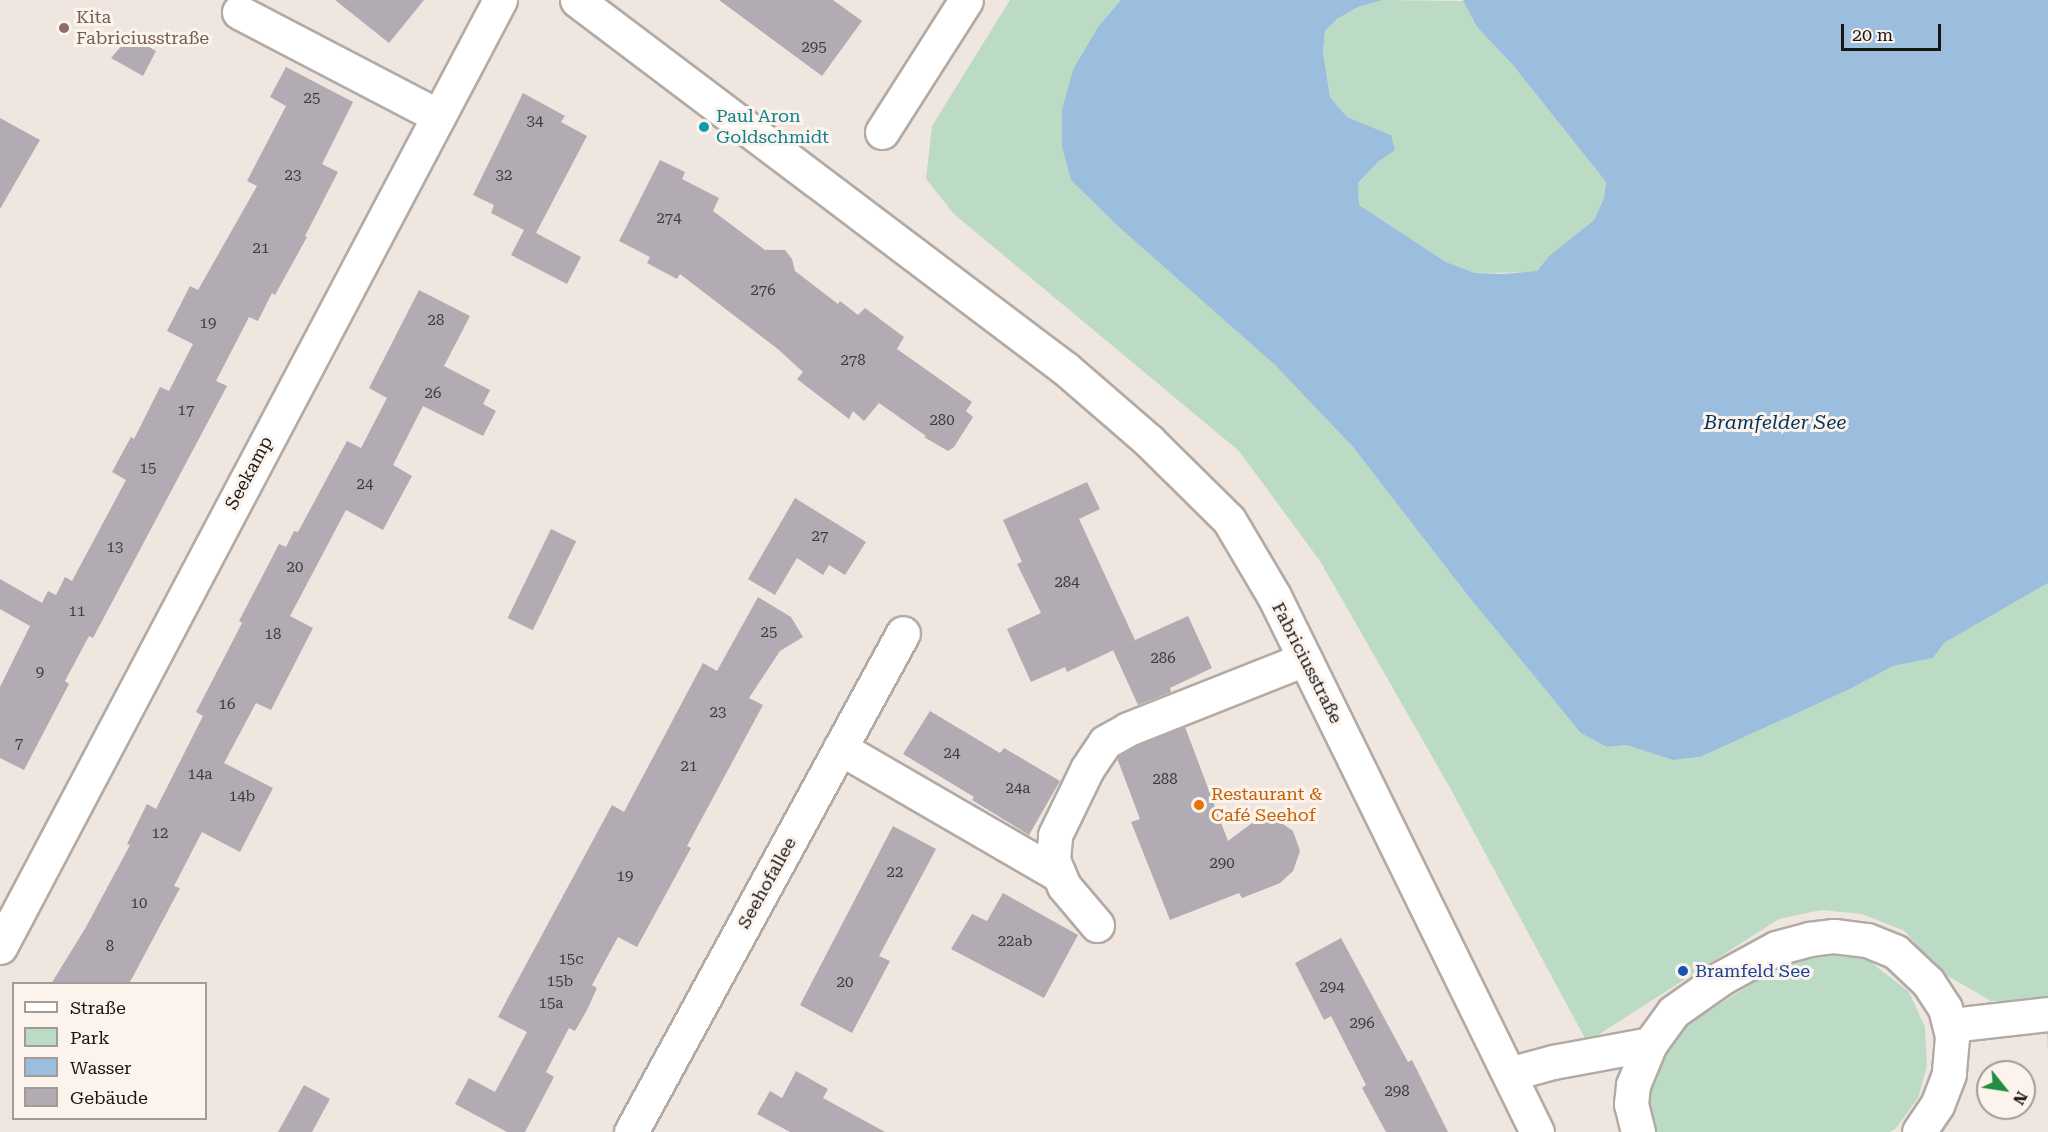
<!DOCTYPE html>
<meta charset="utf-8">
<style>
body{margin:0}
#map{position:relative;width:2048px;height:1132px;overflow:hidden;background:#efe6e0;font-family:"Roboto Serif",serif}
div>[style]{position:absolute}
.green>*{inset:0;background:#bcdbc4}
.water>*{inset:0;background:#9bbdde}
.building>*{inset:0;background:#b2abb3;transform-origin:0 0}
.roads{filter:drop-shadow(2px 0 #b3aaa4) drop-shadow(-2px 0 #b3aaa4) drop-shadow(0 2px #b3aaa4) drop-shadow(0 -2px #b3aaa4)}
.minor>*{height:33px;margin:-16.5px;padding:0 16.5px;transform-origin:16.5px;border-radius:16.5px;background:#fff}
.dots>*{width:16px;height:16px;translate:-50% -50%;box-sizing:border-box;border:3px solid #fcf3ed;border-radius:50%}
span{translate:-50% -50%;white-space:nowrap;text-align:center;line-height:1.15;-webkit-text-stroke:6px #fcf3ed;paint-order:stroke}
.number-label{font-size:15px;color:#3f3b3c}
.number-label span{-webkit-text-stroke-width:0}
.education-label{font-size:18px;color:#785e54}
.left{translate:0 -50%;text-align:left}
.culture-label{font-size:18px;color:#0d838f}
.street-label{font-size:18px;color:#191614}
.food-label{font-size:18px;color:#c56008}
.transit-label{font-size:18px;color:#164399}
.water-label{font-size:20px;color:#00345e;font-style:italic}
.legend{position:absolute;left:12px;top:982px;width:195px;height:138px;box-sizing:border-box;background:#fcf3ed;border:2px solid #a19b96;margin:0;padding:8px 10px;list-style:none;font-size:18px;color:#191614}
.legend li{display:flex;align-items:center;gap:12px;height:30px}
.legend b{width:30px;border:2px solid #a19b96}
.north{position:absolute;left:1976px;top:1060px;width:60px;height:60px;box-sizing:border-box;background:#fcf3ed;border:2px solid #a19b96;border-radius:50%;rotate:120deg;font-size:16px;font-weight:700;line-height:24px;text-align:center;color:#191614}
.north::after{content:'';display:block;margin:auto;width:21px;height:27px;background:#228c42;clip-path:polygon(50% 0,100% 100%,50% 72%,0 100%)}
.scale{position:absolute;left:1841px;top:24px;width:100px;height:27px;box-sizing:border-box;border:3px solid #191614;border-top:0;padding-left:8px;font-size:18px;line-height:21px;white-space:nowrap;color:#191614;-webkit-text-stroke:4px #fcf3ed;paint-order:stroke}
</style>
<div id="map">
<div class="green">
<i style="clip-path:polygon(1010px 0,1121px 0,1098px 27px,1274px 364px,1353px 447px,1462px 588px,1607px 747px,1626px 745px,1673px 760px,1700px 757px,1850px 689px,1893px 666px,1933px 658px,1944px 643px,2048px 583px,2048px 1052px,2045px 1001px,1991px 1001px,1936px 969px,1905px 931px,1862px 914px,1821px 910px,1779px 919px,1587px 1042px,1449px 786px,1320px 561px,1239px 451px,954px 214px,926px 179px,932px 126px)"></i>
<i style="clip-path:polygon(1383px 0,1464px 1px,1477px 27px,1512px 64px,1606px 182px,1604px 198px,1594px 220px,1549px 256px,1537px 272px,1475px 273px,1446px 262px,1359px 205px,1358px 183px,1379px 161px,1391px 135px,1347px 117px,1330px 97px,1323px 52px,1325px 31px,1337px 19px,1358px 7px)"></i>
<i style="clip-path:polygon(1824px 952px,1868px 960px,1909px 992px,1925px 1027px,1927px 1066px,1918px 1098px,1896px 1128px,1890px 1132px,1655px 1132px,1648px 1112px,1653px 1075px,1670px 1042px,1696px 1019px,1792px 958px)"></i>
</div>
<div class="water">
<i style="clip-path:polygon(1121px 0,1383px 0,1358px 7px,1337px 19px,1325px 31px,1323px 52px,1330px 97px,1347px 117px,1391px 135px,1395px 150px,1379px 161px,1358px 183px,1359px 205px,1446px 262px,1475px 273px,1503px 274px,1537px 271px,1549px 256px,1594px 220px,1604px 198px,1606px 182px,1512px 64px,1477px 27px,1463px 0,2048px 0,2048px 583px,1944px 643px,1933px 658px,1893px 666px,1850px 689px,1700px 757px,1673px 760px,1626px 745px,1607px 747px,1581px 733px,1462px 588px,1353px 447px,1274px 364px,1118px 226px,1071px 180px,1062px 146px,1062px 110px,1073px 70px,1098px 27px)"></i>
</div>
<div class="building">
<i style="clip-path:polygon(335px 0,424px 0,389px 43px)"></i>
<i style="clip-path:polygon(719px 0,833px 0,862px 21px,822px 76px)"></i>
<i style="clip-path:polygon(130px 36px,156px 51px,143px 76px,111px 58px)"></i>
<i style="clip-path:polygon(286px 67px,353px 102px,322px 164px,338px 172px,305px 236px,307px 237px,275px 295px,272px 293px,258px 321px,249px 317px,216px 381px,227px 386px,93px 638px,89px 636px,65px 681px,69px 684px,24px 770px,0 758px,0 687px,30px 626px,0 609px,0 579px,42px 603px,48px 591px,56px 595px,65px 577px,72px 581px,126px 480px,112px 472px,131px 437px,134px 439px,160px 387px,169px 391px,193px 344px,167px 331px,190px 286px,198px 290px,257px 186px,247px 181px,286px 106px,270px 97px)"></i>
<i style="clip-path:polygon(523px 93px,565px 116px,561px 122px,587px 136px,536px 233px,581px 257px,567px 284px,511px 255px,524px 230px,491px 213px,494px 205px,473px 195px)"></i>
<i style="clip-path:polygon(0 118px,40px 140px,0 209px)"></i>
<i style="clip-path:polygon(660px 160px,685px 172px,682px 179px,719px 198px,713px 211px,765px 250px,785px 250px,792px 259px,795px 271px,838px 304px,840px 301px,858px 315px,865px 308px,904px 337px,897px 349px,972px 402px,966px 411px,973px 417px,954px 447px,948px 451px,924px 437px,926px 436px,879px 403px,864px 421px,853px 411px,849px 419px,797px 379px,803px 372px,779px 350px,680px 274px,677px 279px,647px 263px,650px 257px,619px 241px)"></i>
<i style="clip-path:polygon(419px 290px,470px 316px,444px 366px,490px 390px,483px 404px,496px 411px,483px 436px,423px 406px,393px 465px,412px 476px,383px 530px,346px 510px,290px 616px,313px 628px,271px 710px,256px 703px,224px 763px,273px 788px,240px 852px,202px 832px,174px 886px,180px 888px,129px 984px,51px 984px,86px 927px,130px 845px,127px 844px,147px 804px,156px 809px,203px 716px,196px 712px,242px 623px,239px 621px,279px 544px,286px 547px,294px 531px,298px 532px,347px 441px,361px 448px,387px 398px,369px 388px)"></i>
<i style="clip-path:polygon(1087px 482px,1100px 509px,1079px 519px,1135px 640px,1067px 672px,1065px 667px,1031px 682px,1007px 629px,1041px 613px,1017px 564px,1022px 562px,1003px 520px)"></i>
<i style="clip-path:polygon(795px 498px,866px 542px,845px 575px,829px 565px,823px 575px,797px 558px,775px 595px,748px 579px)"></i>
<i style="left:551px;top:529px;width:28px;height:99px;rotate:26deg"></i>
<i style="clip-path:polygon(758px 597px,791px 617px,803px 637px,780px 651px,749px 698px,763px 705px,687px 846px,691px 848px,637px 947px,618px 937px,592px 985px,597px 988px,587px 1010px,575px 1031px,569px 1028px,546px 1072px,554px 1077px,525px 1132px,507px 1132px,455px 1104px,469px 1078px,495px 1092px,527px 1032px,498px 1017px,509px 996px,612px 805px,624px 812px,703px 663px,717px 671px)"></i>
<i style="clip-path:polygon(1188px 616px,1212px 668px,1170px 688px,1171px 692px,1138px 705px,1113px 650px)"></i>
<i style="clip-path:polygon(930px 711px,1000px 753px,1004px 748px,1060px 781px,1029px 835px,972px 800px,974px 797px,903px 754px)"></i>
<i style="clip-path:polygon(1185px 727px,1228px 841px,1256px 820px,1277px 820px,1293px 831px,1300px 851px,1293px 871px,1280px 883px,1242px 898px,1239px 893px,1170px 920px,1131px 822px,1140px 819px,1117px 758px,1136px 746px)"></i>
<i style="clip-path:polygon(893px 826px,936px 849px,879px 956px,890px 961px,852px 1033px,800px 1005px)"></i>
<i style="clip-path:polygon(1003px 893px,1078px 935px,1044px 998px,951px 949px,972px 914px,987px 921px)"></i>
<i style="clip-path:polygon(1341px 938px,1408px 1062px,1412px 1060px,1448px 1132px,1386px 1132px,1362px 1088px,1366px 1085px,1331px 1016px,1324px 1020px,1295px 963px)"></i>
<i style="clip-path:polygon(796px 1071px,828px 1089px,823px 1098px,885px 1132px,790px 1132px,757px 1114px,770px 1091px,782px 1098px)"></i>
<i style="clip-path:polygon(304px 1085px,330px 1099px,312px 1132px,278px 1132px)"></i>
</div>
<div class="roads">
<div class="minor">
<i style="left:577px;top:0;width:613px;rotate:37.04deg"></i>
<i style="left:1066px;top:369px;width:110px;rotate:40.9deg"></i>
<i style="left:1149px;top:441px;width:112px;rotate:44.6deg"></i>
<i style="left:1229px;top:520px;width:88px;rotate:59.4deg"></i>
<i style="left:1274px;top:596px;width:597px;rotate:63.86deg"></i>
<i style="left:239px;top:12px;width:225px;rotate:27.6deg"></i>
<i style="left:882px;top:132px;width:156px;rotate:-57.5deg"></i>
<i style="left:840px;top:748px;width:250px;rotate:30.1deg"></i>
<i style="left:1097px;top:925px;width:51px;rotate:-130.2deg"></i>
<i style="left:1064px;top:886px;width:28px;rotate:-113deg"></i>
<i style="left:1053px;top:860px;width:25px;rotate:-85deg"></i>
<i style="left:1055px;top:835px;width:73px;rotate:-64.1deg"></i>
<i style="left:1087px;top:769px;width:32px;rotate:-56deg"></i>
<i style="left:1105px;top:742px;width:26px;rotate:-29deg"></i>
<i style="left:1128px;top:729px;width:190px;rotate:-21.6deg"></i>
<i style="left:0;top:947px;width:1071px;rotate:-62.17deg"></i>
<i style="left:1951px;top:1025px;width:98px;rotate:-6.5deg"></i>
<i style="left:1509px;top:1074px;width:46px;rotate:-15.3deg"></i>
<i style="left:1553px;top:1062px;width:99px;rotate:-10.5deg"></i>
<i style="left:631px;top:1132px;width:568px;rotate:-61.41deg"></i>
<i style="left:1638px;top:1132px;width:29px;rotate:-104deg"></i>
<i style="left:1631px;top:1104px;width:19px;rotate:-84deg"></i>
<i style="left:1633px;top:1085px;width:44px;rotate:-67.5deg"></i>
<i style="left:1650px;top:1044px;width:39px;rotate:-54deg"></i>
<i style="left:1673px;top:1012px;width:61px;rotate:-35deg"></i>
<i style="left:1723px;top:977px;width:60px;rotate:-28.7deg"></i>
<i style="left:1776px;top:948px;width:34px;rotate:-15deg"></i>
<i style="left:1809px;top:939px;width:25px;rotate:-7deg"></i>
<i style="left:1834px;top:936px;width:33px;rotate:7deg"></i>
<i style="left:1867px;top:940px;width:31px;rotate:22deg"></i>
<i style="left:1896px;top:952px;width:44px;rotate:43.2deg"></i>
<i style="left:1928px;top:982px;width:31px;rotate:57deg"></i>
<i style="left:1945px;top:1008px;width:30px;rotate:76deg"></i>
<i style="left:1952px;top:1037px;width:37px;rotate:95deg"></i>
<i style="left:1949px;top:1074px;width:33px;rotate:111deg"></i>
<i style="left:1937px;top:1105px;width:32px;rotate:124deg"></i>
</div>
</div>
<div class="dots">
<i style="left:64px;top:28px;background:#8d6e63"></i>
<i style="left:704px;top:127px;background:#0f9aa8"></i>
<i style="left:1199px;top:805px;background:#e8710a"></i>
<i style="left:1683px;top:971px;background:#1a4fb4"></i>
</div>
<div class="number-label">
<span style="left:814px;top:48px">295</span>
<span style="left:312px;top:99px">25</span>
<span style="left:535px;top:122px">34</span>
<span style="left:293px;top:176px">23</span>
<span style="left:504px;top:176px">32</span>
<span style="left:669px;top:219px">274</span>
<span style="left:261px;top:249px">21</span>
<span style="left:763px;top:291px">276</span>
<span style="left:436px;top:321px">28</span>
<span style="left:208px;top:324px">19</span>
<span style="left:853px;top:361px">278</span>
<span style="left:433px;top:394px">26</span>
<span style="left:186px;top:411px">17</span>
<span style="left:942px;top:421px">280</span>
<span style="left:148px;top:469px">15</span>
<span style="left:365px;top:485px">24</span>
<span style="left:820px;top:537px">27</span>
<span style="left:115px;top:548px">13</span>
<span style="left:295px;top:568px">20</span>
<span style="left:1067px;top:583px">284</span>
<span style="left:77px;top:612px">11</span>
<span style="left:769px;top:633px">25</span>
<span style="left:273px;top:635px">18</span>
<span style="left:1163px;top:659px">286</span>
<span style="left:40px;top:673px">9</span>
<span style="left:227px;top:705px">16</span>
<span style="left:718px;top:713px">23</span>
<span style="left:19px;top:744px">7</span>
<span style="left:952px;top:754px">24</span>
<span style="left:689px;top:767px">21</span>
<span style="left:200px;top:775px">14a</span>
<span style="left:1165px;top:780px">288</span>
<span style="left:1018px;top:789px">24a</span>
<span style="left:242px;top:797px">14b</span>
<span style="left:160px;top:834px">12</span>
<span style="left:1222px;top:864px">290</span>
<span style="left:895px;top:873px">22</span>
<span style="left:625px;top:877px">19</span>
<span style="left:139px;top:904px">10</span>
<span style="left:1015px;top:942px">22ab</span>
<span style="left:110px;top:947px">8</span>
<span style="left:571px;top:960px">15c</span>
<span style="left:560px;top:982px">15b</span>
<span style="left:845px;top:983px">20</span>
<span style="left:1332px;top:988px">294</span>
<span style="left:551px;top:1004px">15a</span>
<span style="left:1362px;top:1024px">296</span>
<span style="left:1397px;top:1092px">298</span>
</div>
<div class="education-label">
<span class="left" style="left:76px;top:28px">Kita<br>Fabriciusstraße</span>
</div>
<div class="culture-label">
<span class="left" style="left:716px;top:127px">Paul Aron<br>Goldschmidt</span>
</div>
<div class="street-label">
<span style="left:249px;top:473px;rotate:-62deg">Seekamp</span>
<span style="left:1307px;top:663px;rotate:63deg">Fabriciusstraße</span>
<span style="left:767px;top:883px;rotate:-61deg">Seehofallee</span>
</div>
<div class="food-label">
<span class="left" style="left:1211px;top:805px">Restaurant &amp;<br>Café Seehof</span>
</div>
<div class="transit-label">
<span class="left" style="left:1695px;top:971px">Bramfeld See</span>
</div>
<div class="water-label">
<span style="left:1775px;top:422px">Bramfelder See</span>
</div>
<ul class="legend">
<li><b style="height:8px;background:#fff"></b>Straße</li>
<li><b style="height:16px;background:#bcdbc4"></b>Park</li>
<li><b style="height:16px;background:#9bbdde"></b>Wasser</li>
<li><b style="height:16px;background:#b2abb3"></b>Gebäude</li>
</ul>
<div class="north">N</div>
<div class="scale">20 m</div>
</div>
